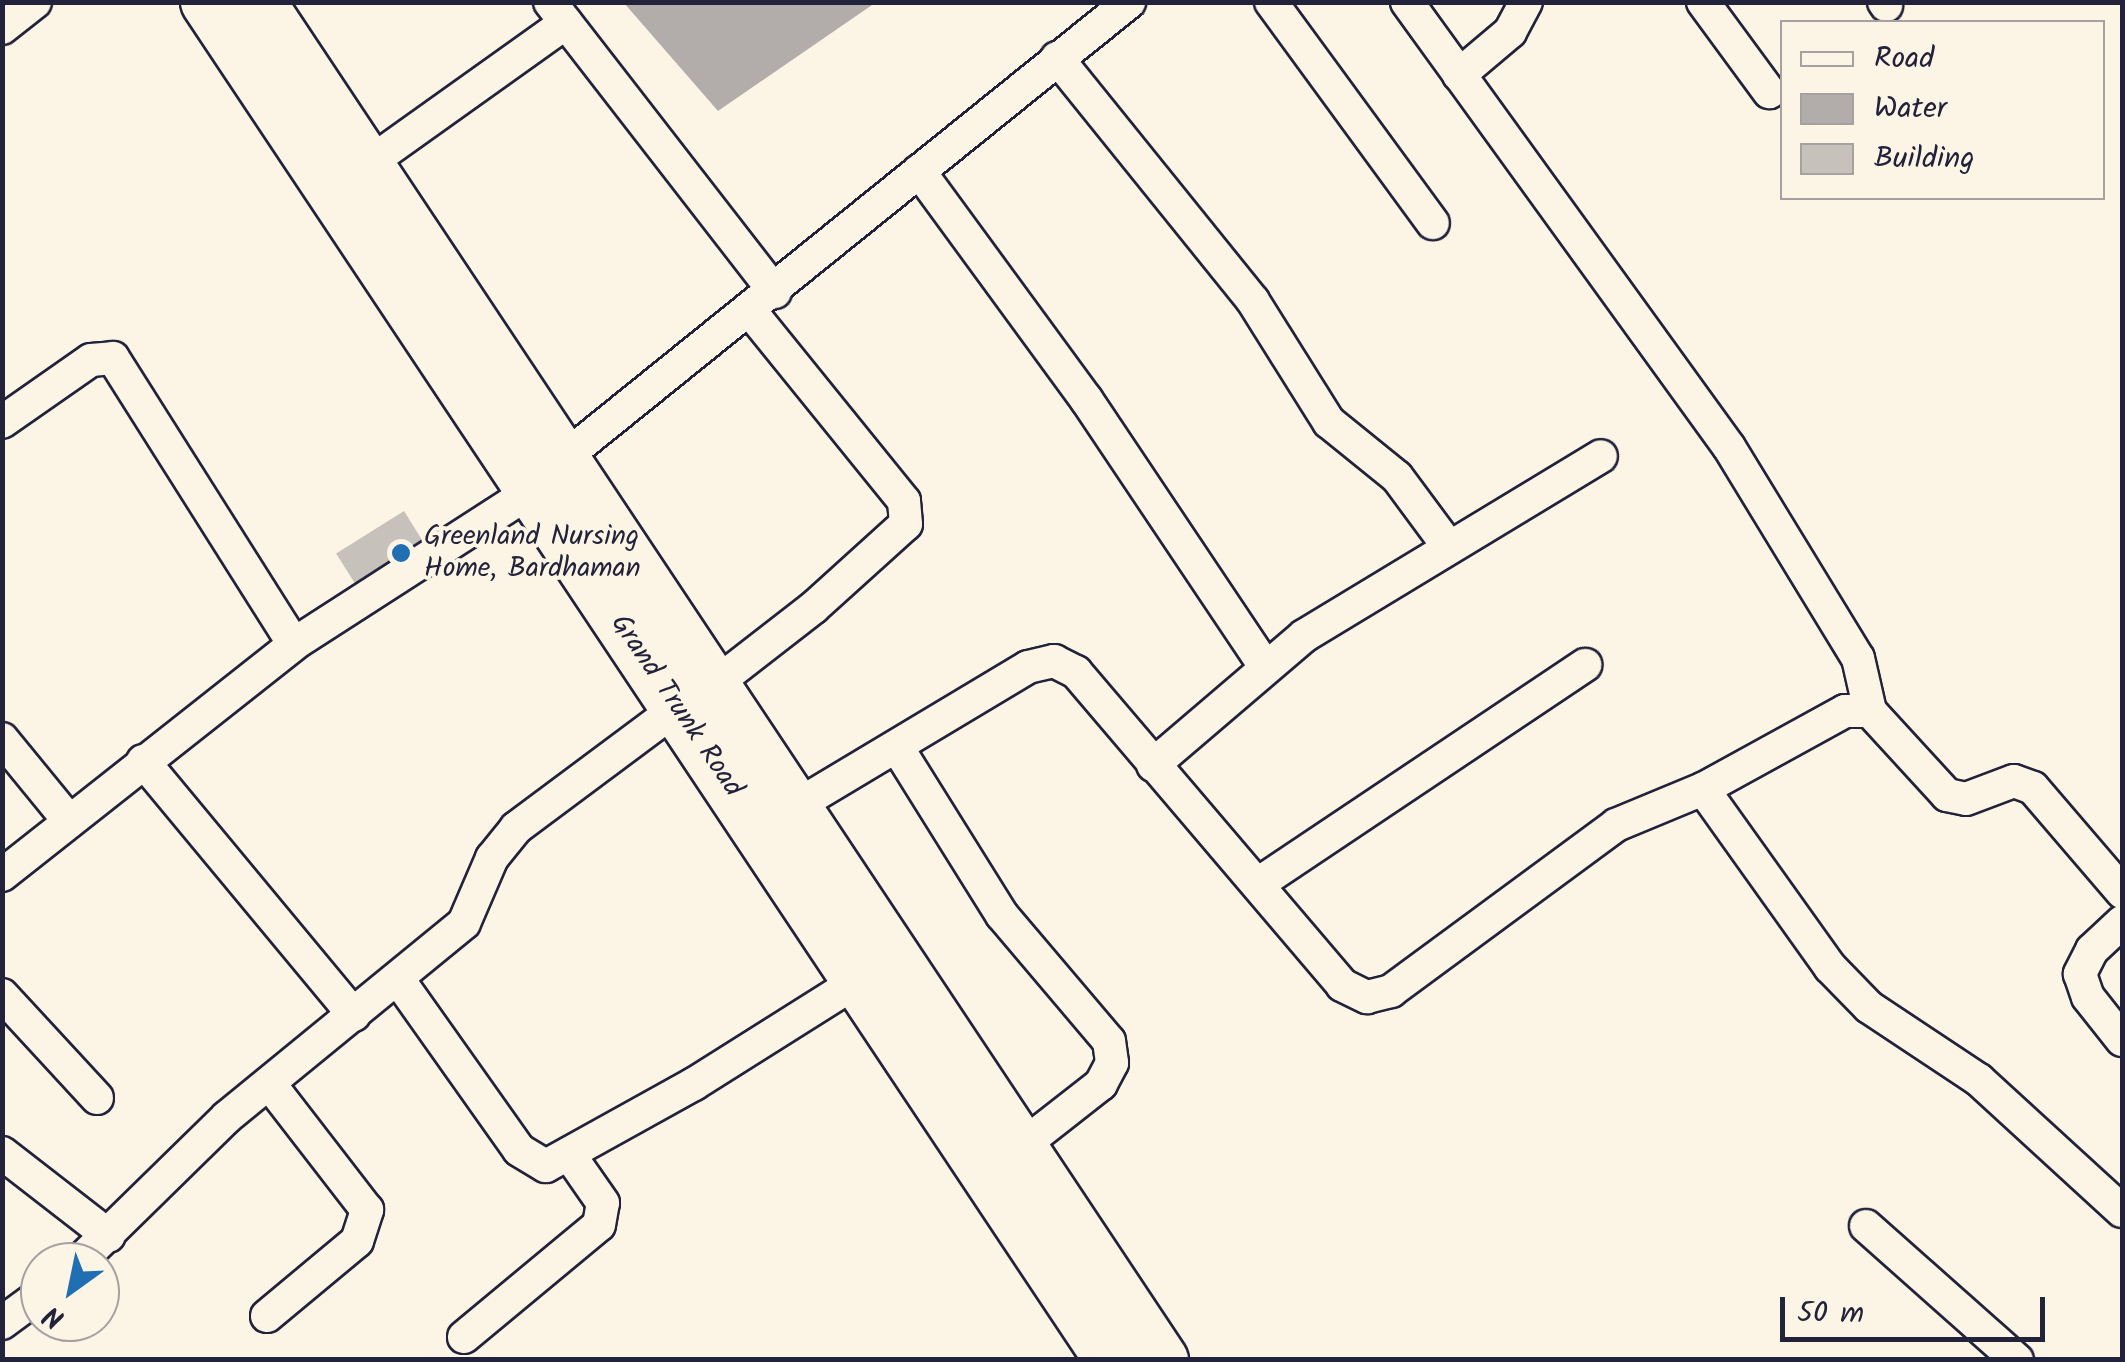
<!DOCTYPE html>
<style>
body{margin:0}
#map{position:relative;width:2125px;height:1362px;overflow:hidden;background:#fcf5e5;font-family:Kalam,sans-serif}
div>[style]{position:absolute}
.water>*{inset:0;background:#b2adab}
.building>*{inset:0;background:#c6c1bb;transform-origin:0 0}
.roads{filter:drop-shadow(2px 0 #22223b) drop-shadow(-2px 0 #22223b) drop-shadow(0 2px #22223b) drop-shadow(0 -2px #22223b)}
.street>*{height:32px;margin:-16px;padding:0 16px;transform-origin:16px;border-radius:16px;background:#fcf5e5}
.primary>*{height:52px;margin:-26px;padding:0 26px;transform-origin:26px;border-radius:26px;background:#fcf5e5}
.dots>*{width:28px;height:28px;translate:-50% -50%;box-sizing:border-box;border:5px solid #fcf5e5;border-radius:50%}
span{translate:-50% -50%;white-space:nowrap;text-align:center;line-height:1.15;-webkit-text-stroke:8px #fcf5e5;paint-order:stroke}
.poi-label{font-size:28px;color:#22223b}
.left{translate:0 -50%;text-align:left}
.street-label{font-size:28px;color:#22223b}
.frame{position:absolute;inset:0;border:5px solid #22223b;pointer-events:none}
.legend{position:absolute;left:1780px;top:20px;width:325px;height:180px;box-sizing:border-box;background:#fcf5e5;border:2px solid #a5a1a1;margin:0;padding:12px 18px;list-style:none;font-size:30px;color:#22223b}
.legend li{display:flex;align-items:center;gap:20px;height:50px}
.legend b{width:50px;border:2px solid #a5a1a1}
.north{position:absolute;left:20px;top:1242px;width:100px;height:100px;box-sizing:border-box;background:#fcf5e5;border:2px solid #a5a1a1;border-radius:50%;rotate:213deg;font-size:28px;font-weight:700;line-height:40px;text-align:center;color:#22223b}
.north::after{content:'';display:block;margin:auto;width:35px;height:45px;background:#1f6fb2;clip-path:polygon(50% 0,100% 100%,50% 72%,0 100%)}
.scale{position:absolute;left:1780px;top:1297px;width:265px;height:45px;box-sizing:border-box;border:5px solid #22223b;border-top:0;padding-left:12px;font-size:30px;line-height:35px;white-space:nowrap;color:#22223b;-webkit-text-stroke:8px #fcf5e5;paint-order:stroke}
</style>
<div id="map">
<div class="water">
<i style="clip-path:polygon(624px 3px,875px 3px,718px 111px)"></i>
</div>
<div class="building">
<i style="left:404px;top:511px;width:53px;height:80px;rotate:58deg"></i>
</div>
<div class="roads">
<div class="street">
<i style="left:550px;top:2px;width:367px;rotate:52.2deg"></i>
<i style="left:1271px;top:2px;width:274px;rotate:53.8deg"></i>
<i style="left:1407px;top:2px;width:549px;rotate:54.11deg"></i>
<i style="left:1729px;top:447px;width:247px;rotate:58.6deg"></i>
<i style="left:1858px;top:658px;width:54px;rotate:77.2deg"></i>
<i style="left:1703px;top:2px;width:112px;rotate:53.7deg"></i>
<i style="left:1884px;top:2px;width:4px;rotate:56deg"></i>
<i style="left:2px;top:28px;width:42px;rotate:-38.2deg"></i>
<i style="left:1057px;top:58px;width:312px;rotate:51.1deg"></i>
<i style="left:1253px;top:301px;width:143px;rotate:57.9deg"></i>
<i style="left:1329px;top:422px;width:87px;rotate:39deg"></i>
<i style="left:1397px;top:477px;width:86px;rotate:53.5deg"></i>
<i style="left:1459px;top:75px;width:67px;rotate:-40.1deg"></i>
<i style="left:1510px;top:32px;width:34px;rotate:-62deg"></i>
<i style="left:368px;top:164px;width:243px;rotate:-35.5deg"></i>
<i style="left:919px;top:171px;width:283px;rotate:53.8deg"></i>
<i style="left:1086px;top:399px;width:320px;rotate:56.2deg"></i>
<i style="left:2px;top:422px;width:108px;rotate:-34.9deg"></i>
<i style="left:91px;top:360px;width:22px;rotate:-5deg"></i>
<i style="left:113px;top:358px;width:338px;rotate:57.7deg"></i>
<i style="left:565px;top:457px;width:725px;rotate:-38.89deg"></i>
<i style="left:715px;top:684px;width:124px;rotate:-37.8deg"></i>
<i style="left:813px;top:608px;width:125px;rotate:-42.1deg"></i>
<i style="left:906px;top:524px;width:23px;rotate:-95deg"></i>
<i style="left:904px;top:501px;width:243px;rotate:-129deg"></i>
<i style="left:2px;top:739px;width:106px;rotate:50.7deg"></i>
<i style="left:897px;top:747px;width:198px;rotate:58deg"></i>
<i style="left:1002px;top:915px;width:165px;rotate:49.7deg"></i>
<i style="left:1109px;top:1041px;width:22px;rotate:82deg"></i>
<i style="left:1112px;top:1063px;width:24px;rotate:118deg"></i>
<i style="left:1101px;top:1084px;width:100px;rotate:141.9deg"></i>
<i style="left:143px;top:761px;width:330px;rotate:50.3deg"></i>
<i style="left:1153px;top:765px;width:199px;rotate:-40.5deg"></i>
<i style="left:1304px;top:636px;width:347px;rotate:-31.2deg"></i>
<i style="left:1703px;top:789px;width:219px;rotate:54.5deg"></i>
<i style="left:1830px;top:967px;width:56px;rotate:45.7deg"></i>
<i style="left:1869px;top:1007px;width:132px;rotate:33.6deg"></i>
<i style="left:1979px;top:1080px;width:194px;rotate:42.5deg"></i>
<i style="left:796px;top:806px;width:270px;rotate:-30.9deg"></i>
<i style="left:1028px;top:667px;width:27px;rotate:-13deg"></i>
<i style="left:1054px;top:661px;width:25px;rotate:27deg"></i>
<i style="left:1076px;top:672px;width:411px;rotate:49.6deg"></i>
<i style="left:1342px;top:985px;width:28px;rotate:26deg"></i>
<i style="left:1367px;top:997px;width:25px;rotate:-14deg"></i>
<i style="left:1391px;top:991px;width:280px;rotate:-36.4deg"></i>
<i style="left:1616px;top:825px;width:94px;rotate:-22.5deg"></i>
<i style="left:1703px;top:789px;width:162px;rotate:-28.8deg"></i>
<i style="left:1845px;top:711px;width:25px"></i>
<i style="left:1870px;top:711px;width:114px;rotate:47.5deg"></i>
<i style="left:1947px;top:795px;width:19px;rotate:12deg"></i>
<i style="left:1966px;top:799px;width:51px;rotate:-20.6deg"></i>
<i style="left:2014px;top:781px;width:20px;rotate:20deg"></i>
<i style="left:2033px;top:788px;width:137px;rotate:49.4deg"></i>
<i style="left:2px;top:875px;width:372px;rotate:-38.3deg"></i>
<i style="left:294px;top:644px;width:282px;rotate:-32.8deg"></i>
<i style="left:1258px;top:884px;width:394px;rotate:-33.8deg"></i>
<i style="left:2122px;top:922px;width:41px;rotate:137deg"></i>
<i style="left:2092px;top:950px;width:27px;rotate:117deg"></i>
<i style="left:2080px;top:974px;width:24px;rotate:71deg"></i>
<i style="left:2088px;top:997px;width:55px;rotate:51.7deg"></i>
<i style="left:398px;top:979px;width:209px;rotate:54.7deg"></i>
<i style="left:519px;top:1150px;width:31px;rotate:31deg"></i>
<i style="left:546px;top:1166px;width:169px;rotate:-29deg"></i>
<i style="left:694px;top:1084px;width:195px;rotate:-32.2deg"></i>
<i style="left:2px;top:995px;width:140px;rotate:47.3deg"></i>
<i style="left:2px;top:1153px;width:135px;rotate:37.8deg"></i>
<i style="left:1866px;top:1226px;width:202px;rotate:41.6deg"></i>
<i style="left:79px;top:1262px;width:207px;rotate:-44.4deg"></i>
<i style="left:227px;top:1117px;width:306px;rotate:-39.3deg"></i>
<i style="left:464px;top:923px;width:71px;rotate:-66.7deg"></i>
<i style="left:492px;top:858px;width:38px;rotate:-51deg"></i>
<i style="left:516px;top:828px;width:201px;rotate:-36.7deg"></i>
<i style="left:267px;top:1316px;width:117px;rotate:-39.8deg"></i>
<i style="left:357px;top:1241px;width:33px;rotate:-72deg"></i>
<i style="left:367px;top:1210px;width:160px;rotate:-127.7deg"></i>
<i style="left:2px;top:1323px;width:47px;rotate:-36.4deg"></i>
<i style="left:464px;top:1337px;width:175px;rotate:-39.7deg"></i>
<i style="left:599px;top:1225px;width:22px;rotate:-80deg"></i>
<i style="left:603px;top:1203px;width:56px;rotate:-124.8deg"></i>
</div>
<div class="primary">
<i style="left:207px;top:2px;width:1631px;rotate:56.35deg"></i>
<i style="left:259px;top:2px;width:1631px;rotate:56.38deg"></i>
</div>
</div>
<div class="dots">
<i style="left:401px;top:553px;background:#1f6fb2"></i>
</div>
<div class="poi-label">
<span class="left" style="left:424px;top:553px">Greenland Nursing<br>Home, Bardhaman</span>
</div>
<div class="street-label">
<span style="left:676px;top:706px;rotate:56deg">Grand Trunk Road</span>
</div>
<div class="frame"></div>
<ul class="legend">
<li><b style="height:12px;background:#fcf5e5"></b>Road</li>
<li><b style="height:28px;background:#b2adab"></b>Water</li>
<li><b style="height:28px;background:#c6c1bb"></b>Building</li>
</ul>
<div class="north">N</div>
<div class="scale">50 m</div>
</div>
